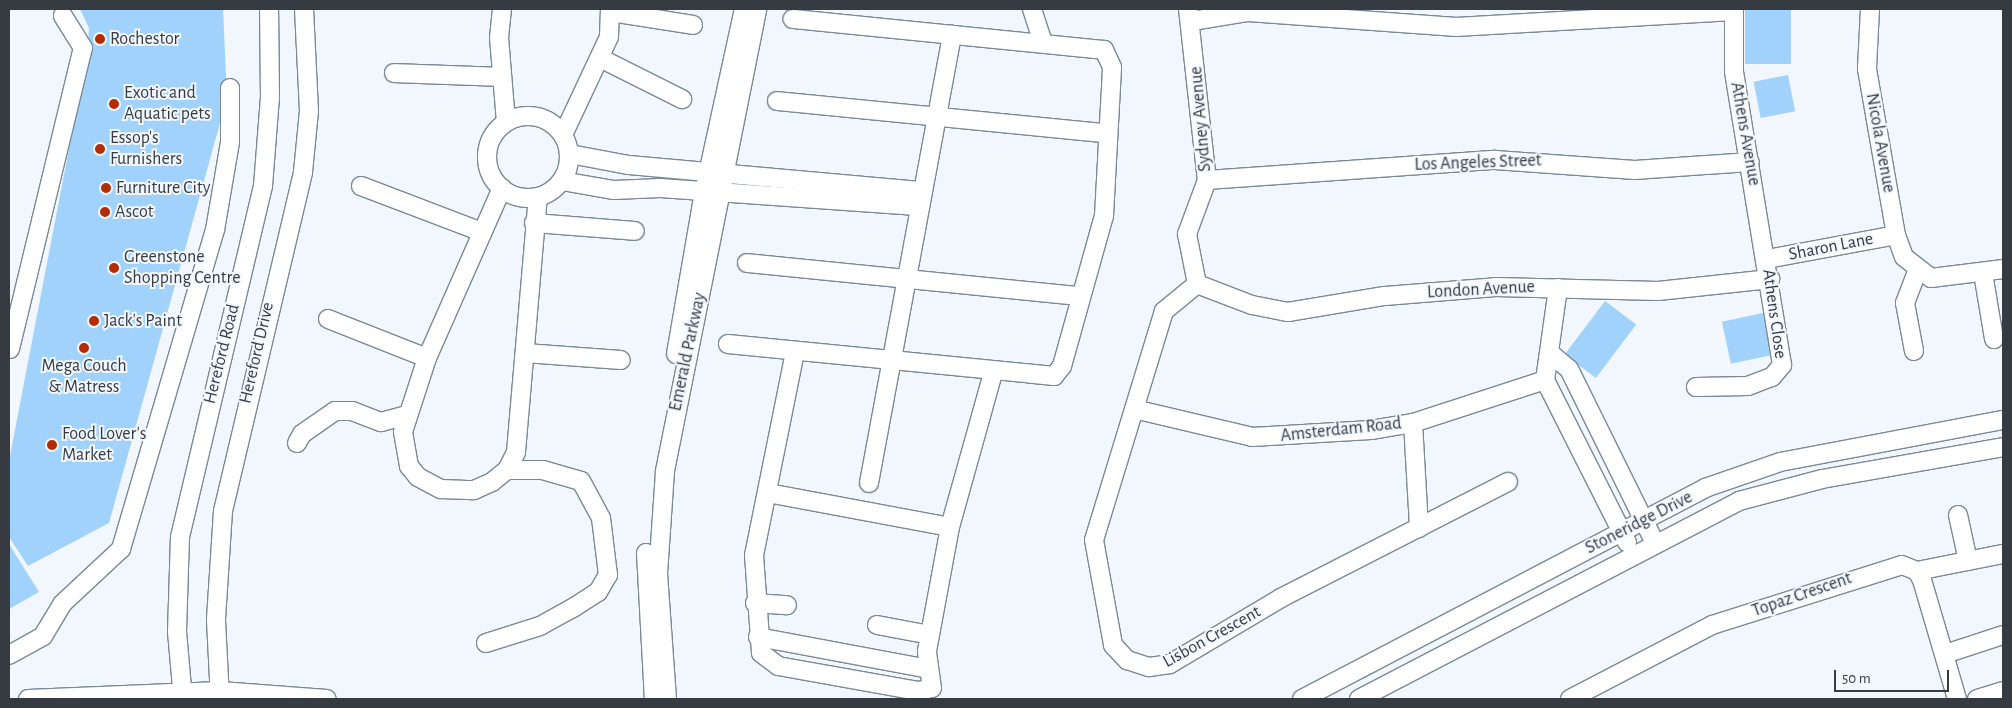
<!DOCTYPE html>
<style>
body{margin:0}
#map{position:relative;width:2012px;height:708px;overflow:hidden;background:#f1f7fd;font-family:"Alegreya Sans",sans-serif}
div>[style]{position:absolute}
.building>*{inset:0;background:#a0d2fc;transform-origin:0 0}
.roads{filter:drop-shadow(1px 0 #7a8996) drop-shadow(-1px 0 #7a8996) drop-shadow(0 1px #7a8996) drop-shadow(0 -1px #7a8996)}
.minor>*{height:18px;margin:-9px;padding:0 9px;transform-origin:9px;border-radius:9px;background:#fff}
.minor>.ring{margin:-9px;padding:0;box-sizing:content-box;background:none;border:18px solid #fff;border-radius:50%}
.dots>*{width:14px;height:14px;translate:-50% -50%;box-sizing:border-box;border:2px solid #f1f7fd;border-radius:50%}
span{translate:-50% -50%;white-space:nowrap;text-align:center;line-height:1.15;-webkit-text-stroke:4px #f1f7fd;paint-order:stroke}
.poi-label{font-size:18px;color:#353b41}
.left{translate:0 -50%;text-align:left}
.street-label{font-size:18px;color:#353b41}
.frame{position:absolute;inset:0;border:10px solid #353b41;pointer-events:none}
.scale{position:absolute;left:1834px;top:670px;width:115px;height:22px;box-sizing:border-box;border:2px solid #353b41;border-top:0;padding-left:6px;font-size:15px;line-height:18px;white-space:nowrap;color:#353b41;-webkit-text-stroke:4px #f1f7fd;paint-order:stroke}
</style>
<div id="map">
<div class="building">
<i style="clip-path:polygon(80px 9px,223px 9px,227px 98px,109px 523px,28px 566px,9px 537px,9px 461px,87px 55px,89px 28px)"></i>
<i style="left:1745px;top:10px;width:46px;height:54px"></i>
<i style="left:1788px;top:75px;width:37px;height:35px;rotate:79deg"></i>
<i style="left:1605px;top:301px;width:39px;height:67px;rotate:37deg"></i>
<i style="left:1763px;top:313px;width:43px;height:42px;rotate:78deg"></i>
<i style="clip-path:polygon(9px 544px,39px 592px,9px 609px)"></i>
</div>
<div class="roads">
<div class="minor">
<i style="left:502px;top:9px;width:28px;rotate:96deg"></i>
<i style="left:499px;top:37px;width:85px;rotate:85.3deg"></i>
<i style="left:1032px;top:9px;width:36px;rotate:72deg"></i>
<i style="left:1188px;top:9px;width:172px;rotate:83.7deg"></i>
<i style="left:1207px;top:180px;width:58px;rotate:110.3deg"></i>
<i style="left:1187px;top:234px;width:51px;rotate:78.7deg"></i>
<i style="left:1870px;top:9px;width:60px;rotate:92.9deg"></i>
<i style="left:1867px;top:69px;width:169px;rotate:80.1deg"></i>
<i style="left:1896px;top:235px;width:23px;rotate:70deg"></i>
<i style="left:1904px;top:257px;width:34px;rotate:38deg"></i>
<i style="left:1931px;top:278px;width:73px;rotate:-7.1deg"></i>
<i style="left:611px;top:12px;width:83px;rotate:9deg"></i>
<i style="left:1192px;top:21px;width:57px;rotate:-9.1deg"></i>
<i style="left:1248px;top:12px;width:209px;rotate:4.1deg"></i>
<i style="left:1456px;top:27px;width:278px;rotate:-3.3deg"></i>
<i style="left:600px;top:58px;width:92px;rotate:26.6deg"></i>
<i style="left:394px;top:73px;width:107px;rotate:2.1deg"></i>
<i style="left:777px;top:101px;width:331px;rotate:5.6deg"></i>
<i class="ring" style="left:487px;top:116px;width:64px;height:64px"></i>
<i style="left:563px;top:135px;width:108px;rotate:-64.9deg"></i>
<i style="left:609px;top:37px;width:28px;rotate:-88deg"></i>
<i style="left:570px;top:154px;width:60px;rotate:10.6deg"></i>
<i style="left:629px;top:165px;width:295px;rotate:5.1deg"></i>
<i style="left:1207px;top:180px;width:289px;rotate:-4deg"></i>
<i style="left:1495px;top:160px;width:140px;rotate:4.1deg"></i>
<i style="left:1635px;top:170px;width:115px;rotate:-4deg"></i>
<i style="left:562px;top:181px;width:53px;rotate:9.8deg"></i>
<i style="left:614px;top:190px;width:46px;rotate:-2.5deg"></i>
<i style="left:660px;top:188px;width:261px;rotate:4deg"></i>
<i style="left:361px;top:186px;width:129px;rotate:20.8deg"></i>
<i style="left:502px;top:188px;width:186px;rotate:113.8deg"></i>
<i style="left:427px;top:358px;width:78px;rotate:108deg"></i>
<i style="left:403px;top:432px;width:35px;rotate:80deg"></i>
<i style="left:409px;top:466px;width:14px;rotate:51deg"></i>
<i style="left:418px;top:477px;width:26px;rotate:28deg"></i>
<i style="left:441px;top:489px;width:33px;rotate:2deg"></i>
<i style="left:474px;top:490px;width:20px;rotate:-24deg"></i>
<i style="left:492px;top:482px;width:19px;rotate:-39deg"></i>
<i style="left:507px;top:470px;width:20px;rotate:-63deg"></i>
<i style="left:516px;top:452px;width:256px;rotate:-85.1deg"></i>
<i style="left:534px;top:223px;width:101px;rotate:4.5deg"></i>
<i style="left:1767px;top:259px;width:131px;rotate:-10.5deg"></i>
<i style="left:747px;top:263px;width:335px;rotate:5.7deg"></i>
<i style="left:1983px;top:273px;width:67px;rotate:80.5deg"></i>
<i style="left:1197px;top:284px;width:43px;rotate:140.7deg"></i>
<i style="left:1164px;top:311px;width:239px;rotate:107deg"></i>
<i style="left:1094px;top:540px;width:107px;rotate:79.7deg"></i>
<i style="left:1113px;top:645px;width:21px;rotate:47deg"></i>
<i style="left:1127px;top:660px;width:23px;rotate:18deg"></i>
<i style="left:1149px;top:667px;width:21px;rotate:-8deg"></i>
<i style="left:1170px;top:664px;width:129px;rotate:-30.7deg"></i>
<i style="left:1281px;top:598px;width:255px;rotate:-27.1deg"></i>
<i style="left:1197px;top:284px;width:59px;rotate:20.9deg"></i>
<i style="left:1252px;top:305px;width:37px;rotate:11deg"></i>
<i style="left:1288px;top:312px;width:98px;rotate:-9.4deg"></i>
<i style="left:1385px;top:296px;width:111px;rotate:-4.6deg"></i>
<i style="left:1496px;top:287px;width:162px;rotate:1.4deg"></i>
<i style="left:1658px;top:291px;width:113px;rotate:-6.1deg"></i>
<i style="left:1558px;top:288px;width:93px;rotate:98deg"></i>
<i style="left:1545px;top:380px;width:182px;rotate:63.2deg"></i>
<i style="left:328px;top:319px;width:106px;rotate:21.5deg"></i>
<i style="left:728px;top:344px;width:328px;rotate:5.6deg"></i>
<i style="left:1054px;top:376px;width:13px;rotate:-51deg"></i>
<i style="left:1062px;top:366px;width:156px;rotate:-74.4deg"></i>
<i style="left:1104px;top:216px;width:149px;rotate:-86.9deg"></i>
<i style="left:1112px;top:67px;width:19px;rotate:-115deg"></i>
<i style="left:1104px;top:50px;width:313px;rotate:-174.3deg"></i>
<i style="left:10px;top:349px;width:310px;rotate:-76.4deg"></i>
<i style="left:83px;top:48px;width:38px;rotate:-122deg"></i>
<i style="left:1914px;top:351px;width:49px;rotate:-100.6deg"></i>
<i style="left:1905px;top:303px;width:34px;rotate:-69deg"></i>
<i style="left:795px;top:352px;width:207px;rotate:101.4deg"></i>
<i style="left:754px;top:555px;width:98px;rotate:85.9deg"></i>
<i style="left:761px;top:653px;width:21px;rotate:37deg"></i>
<i style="left:778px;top:666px;width:143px;rotate:10.1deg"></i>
<i style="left:919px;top:691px;width:13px;rotate:-13deg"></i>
<i style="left:932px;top:688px;width:37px;rotate:-98deg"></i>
<i style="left:927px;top:651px;width:126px;rotate:-79.5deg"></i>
<i style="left:950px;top:527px;width:160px;rotate:-74.4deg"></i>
<i style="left:525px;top:353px;width:96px;rotate:4.2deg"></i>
<i style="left:676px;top:354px;width:164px;rotate:-80.2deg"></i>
<i style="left:704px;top:192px;width:187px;rotate:-77.7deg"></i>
<i style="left:1551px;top:354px;width:23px;rotate:40deg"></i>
<i style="left:1569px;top:369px;width:194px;rotate:63.7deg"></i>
<i style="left:1696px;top:387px;width:52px;rotate:-1.1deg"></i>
<i style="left:1748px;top:386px;width:26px;rotate:-21deg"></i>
<i style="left:1772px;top:377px;width:16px;rotate:-50deg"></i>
<i style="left:1782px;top:365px;width:298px;rotate:-99.3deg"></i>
<i style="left:1734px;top:71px;width:62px;rotate:-90deg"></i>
<i style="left:1134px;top:409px;width:121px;rotate:13.3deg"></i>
<i style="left:1252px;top:437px;width:119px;rotate:-3.4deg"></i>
<i style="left:1371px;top:430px;width:43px;rotate:-9.5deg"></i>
<i style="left:1413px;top:423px;width:139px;rotate:-18deg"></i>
<i style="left:1413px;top:423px;width:105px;rotate:86.7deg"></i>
<i style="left:297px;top:443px;width:10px;rotate:-61deg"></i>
<i style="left:302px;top:434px;width:40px;rotate:-34.9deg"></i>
<i style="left:335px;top:411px;width:17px"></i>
<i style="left:352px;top:411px;width:31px;rotate:21deg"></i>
<i style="left:381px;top:422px;width:27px;rotate:-15deg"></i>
<i style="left:869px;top:483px;width:456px;rotate:-79.5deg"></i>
<i style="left:768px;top:493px;width:185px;rotate:10.6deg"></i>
<i style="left:1958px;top:515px;width:47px;rotate:77.7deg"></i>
<i style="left:646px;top:553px;width:146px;rotate:86.9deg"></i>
<i style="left:1917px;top:571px;width:88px;rotate:-11.2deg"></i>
<i style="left:755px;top:603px;width:32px;rotate:4deg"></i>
<i style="left:877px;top:625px;width:54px;rotate:10.7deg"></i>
<i style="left:758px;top:637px;width:174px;rotate:10.6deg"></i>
<i style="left:486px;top:643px;width:57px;rotate:-17.5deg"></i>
<i style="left:540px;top:626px;width:38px;rotate:-29deg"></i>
<i style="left:573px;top:608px;width:30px;rotate:-33deg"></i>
<i style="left:598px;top:592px;width:20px;rotate:-60deg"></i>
<i style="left:608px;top:575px;width:57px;rotate:-97deg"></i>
<i style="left:601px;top:518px;width:42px;rotate:-118.4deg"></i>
<i style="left:581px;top:481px;width:40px;rotate:-164deg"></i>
<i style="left:543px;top:470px;width:36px;rotate:180deg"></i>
<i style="left:1945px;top:654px;width:61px;rotate:-18.1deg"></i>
<i style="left:9px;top:655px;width:39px;rotate:-29deg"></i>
<i style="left:43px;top:636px;width:37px;rotate:-59deg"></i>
<i style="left:62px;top:604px;width:81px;rotate:-43deg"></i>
<i style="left:121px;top:549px;width:333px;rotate:-73.6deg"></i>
<i style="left:215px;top:230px;width:89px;rotate:-80.3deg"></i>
<i style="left:230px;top:142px;width:54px;rotate:-90deg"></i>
<i style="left:28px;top:699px;width:192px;rotate:-2.4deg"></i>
<i style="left:220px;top:691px;width:107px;rotate:4.3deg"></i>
<i style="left:183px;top:699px;width:67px;rotate:-95.1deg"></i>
<i style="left:177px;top:632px;width:95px;rotate:-88.2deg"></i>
<i style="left:180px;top:537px;width:361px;rotate:-76.7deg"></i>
<i style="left:263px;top:186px;width:88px;rotate:-85.5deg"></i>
<i style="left:270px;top:98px;width:89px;rotate:-90.6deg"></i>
<i style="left:220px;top:699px;width:80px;rotate:-92.9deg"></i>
<i style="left:216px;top:619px;width:108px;rotate:-86.3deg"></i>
<i style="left:223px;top:511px;width:348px;rotate:-76.7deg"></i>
<i style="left:303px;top:172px;width:61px;rotate:-84.4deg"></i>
<i style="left:309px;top:111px;width:102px;rotate:-92.8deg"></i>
<i style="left:667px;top:699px;width:125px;rotate:-94.1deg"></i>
<i style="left:658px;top:574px;width:103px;rotate:-86.1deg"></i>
<i style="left:665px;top:471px;width:471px;rotate:-78.7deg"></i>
<i style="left:1302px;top:699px;width:455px;rotate:-27.6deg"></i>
<i style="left:1705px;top:488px;width:79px;rotate:-19.1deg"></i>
<i style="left:1780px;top:462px;width:227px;rotate:-10.7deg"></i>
<i style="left:1359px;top:699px;width:428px;rotate:-27.5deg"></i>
<i style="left:1739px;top:501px;width:86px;rotate:-14.8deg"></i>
<i style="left:1822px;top:479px;width:184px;rotate:-10deg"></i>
<i style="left:1570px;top:699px;width:160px;rotate:-27.5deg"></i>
<i style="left:1712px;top:625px;width:199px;rotate:-17.5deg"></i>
<i style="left:1902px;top:565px;width:16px;rotate:22deg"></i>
<i style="left:1917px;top:571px;width:10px;rotate:61deg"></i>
<i style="left:1922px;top:580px;width:124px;rotate:73.6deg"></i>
<i style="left:1977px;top:699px;width:27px;rotate:-17deg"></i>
</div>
</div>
<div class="dots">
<i style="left:100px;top:39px;background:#b52b02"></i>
<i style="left:114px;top:104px;background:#b52b02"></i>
<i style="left:100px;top:149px;background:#b52b02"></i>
<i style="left:106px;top:188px;background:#b52b02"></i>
<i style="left:105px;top:212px;background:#b52b02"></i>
<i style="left:114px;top:268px;background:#b52b02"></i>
<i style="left:94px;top:321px;background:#b52b02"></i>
<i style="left:84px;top:348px;background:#b52b02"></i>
<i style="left:52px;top:445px;background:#b52b02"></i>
</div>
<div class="poi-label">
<span class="left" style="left:110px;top:39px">Rochestor</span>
<span class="left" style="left:124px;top:104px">Exotic and<br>Aquatic pets</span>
<span class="left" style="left:110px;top:149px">Essop's<br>Furnishers</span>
<span class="left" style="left:116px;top:188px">Furniture City</span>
<span class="left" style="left:115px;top:212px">Ascot</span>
<span class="left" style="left:124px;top:268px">Greenstone<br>Shopping Centre</span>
<span class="left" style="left:104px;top:321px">Jack's Paint</span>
<span style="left:84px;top:377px">Mega Couch<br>&amp; Matress</span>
<span class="left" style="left:62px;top:445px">Food Lover's<br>Market</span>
</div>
<div class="street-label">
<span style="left:1201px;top:119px;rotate:-95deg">Sydney Avenue</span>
<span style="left:1745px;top:134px;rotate:80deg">Athens Avenue</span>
<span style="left:1880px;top:143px;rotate:80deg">Nicola Avenue</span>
<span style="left:1478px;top:163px;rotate:-2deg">Los Angeles Street</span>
<span style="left:1831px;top:247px;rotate:-11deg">Sharon Lane</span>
<span style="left:1481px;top:290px;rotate:-3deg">London Avenue</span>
<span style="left:1774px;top:314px;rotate:82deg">Athens Close</span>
<span style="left:688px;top:352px;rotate:-78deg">Emerald Parkway</span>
<span style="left:257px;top:353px;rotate:-77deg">Hereford Drive</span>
<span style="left:222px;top:354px;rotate:-76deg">Hereford Road</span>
<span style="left:1341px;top:430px;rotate:-6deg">Amsterdam Road</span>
<span style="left:1639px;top:523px;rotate:-27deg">Stoneridge Drive</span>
<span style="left:1802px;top:595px;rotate:-19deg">Topaz Crescent</span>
<span style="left:1212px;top:637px;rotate:-29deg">Lisbon Crescent</span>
</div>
<div class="frame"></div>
<div class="scale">50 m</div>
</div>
